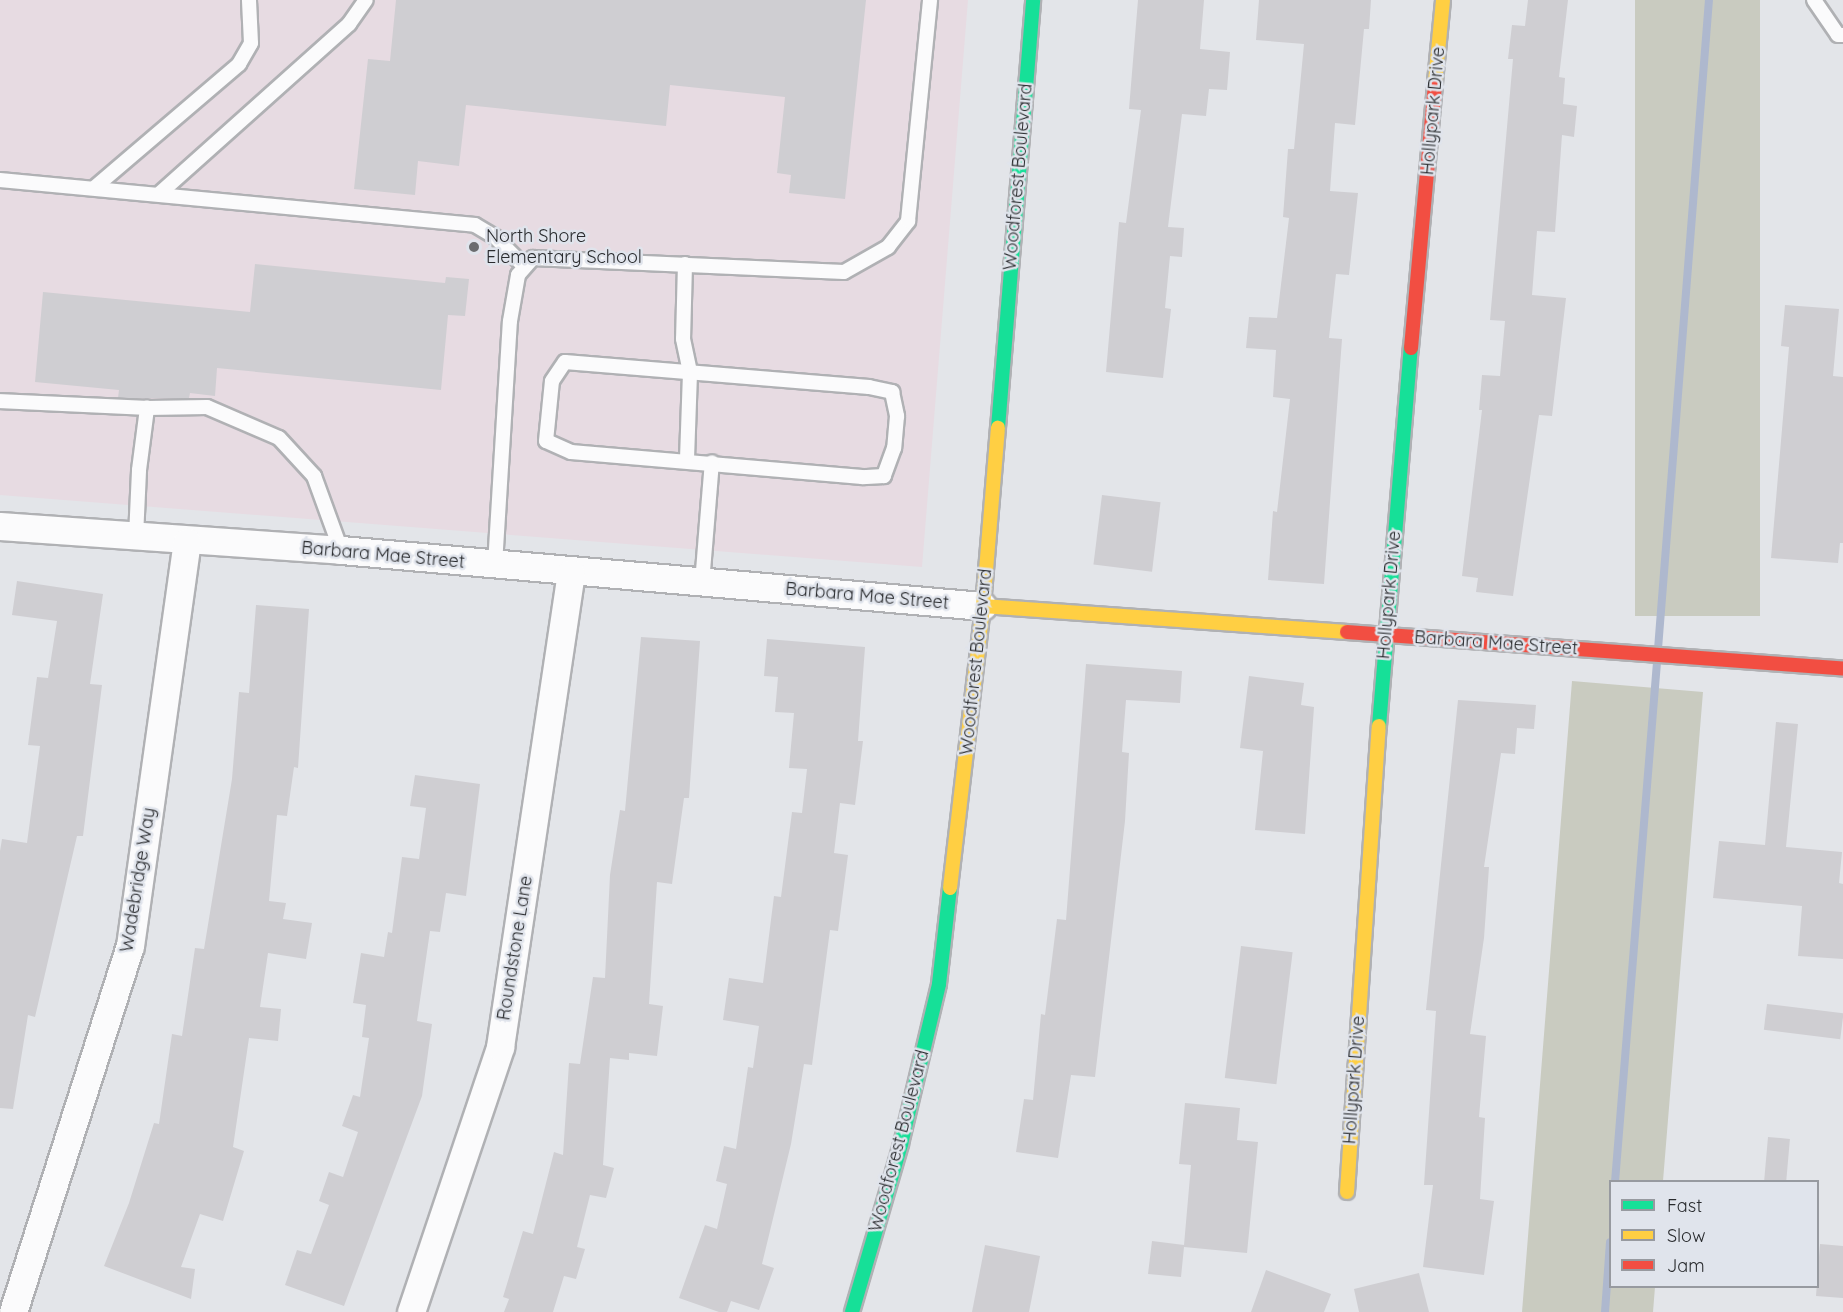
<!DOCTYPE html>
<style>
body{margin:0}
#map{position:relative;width:1843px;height:1312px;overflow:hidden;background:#e3e5e9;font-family:Quicksand,sans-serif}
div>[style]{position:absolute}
.education>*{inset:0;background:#e7dbe2}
.green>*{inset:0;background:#c9cbc0;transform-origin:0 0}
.stream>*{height:8px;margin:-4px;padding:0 4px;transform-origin:4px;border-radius:4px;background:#aeb8ce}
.building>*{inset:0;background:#cfced2;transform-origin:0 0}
.roads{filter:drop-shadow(2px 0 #b0b1b4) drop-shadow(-2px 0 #b0b1b4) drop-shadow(0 2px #b0b1b4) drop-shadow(0 -2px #b0b1b4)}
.lane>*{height:14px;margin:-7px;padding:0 7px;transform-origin:7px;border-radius:7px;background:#fbfbfc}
.street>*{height:27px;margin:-13.5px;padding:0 13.5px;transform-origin:13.5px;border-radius:13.5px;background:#fbfbfc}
.fast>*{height:14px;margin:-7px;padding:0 7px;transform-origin:7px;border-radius:7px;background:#16e098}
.slow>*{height:14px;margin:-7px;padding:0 7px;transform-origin:7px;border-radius:7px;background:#ffcf43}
.jam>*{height:14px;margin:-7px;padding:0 7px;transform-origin:7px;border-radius:7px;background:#f24e42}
.dots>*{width:16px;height:16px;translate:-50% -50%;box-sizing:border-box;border:3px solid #e0e4ec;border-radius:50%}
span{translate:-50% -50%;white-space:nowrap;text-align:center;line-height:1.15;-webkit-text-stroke:5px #e0e4ec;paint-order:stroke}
.street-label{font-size:18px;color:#292b2e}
.poi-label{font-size:18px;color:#292b2e}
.left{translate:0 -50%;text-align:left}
.legend{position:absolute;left:1609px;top:1180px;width:210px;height:108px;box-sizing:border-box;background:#e0e4ec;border:2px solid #979aa0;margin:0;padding:8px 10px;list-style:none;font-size:18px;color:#292b2e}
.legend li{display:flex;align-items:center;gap:12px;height:30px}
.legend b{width:30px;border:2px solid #979aa0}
</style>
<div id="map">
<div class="education">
<i style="clip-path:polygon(0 0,968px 0,922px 567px,0 495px)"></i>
</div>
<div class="green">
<i style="left:1635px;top:0;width:125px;height:616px"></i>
<i style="clip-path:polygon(1572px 681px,1703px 692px,1663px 1181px,1610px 1182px,1610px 1286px,1655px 1287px,1653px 1312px,1522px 1312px)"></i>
</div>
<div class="stream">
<i style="left:1658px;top:649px;width:651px;rotate:-85.51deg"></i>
<i style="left:1615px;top:1182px;width:522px;rotate:-85.38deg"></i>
<i style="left:1605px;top:1312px;width:70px;rotate:-85.9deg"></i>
</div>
<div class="building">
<i style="clip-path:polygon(396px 0,866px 0,845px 199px,789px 193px,791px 175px,777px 173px,785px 97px,670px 85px,666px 126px,466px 105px,459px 166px,418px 161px,415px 195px,354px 189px,368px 59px,390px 61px)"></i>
<i style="clip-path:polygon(1138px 0,1204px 0,1200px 49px,1230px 52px,1227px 90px,1209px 89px,1206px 116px,1182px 114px,1168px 227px,1184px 228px,1182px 257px,1170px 256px,1165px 308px,1171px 309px,1163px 378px,1106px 372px,1119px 222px,1126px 223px,1141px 110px,1129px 109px)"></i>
<i style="clip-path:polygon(1259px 0,1371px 0,1369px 29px,1364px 29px,1355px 125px,1335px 123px,1330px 191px,1358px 193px,1349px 275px,1336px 274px,1329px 338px,1342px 339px,1324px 584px,1268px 580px,1273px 511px,1277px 512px,1290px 399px,1273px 397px,1276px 350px,1246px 348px,1249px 317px,1277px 318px,1289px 218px,1283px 217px,1288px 149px,1294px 149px,1304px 44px,1256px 40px)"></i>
<i style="clip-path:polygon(1528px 0,1568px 0,1559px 77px,1565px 78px,1563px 104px,1577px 106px,1574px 137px,1562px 135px,1555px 232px,1537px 231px,1532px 295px,1566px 298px,1552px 416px,1539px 415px,1513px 596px,1476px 592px,1478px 578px,1462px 576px,1482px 410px,1479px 410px,1482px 375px,1500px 376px,1505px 321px,1490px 320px,1513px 59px,1508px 59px,1512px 25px,1525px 26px)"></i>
<i style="clip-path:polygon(255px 264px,445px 283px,446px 277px,469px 279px,465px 316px,448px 315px,441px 390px,217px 368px,215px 396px,190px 393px,189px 398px,118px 398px,119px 390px,35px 382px,43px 292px,250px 312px)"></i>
<i style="clip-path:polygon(1785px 305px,1839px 309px,1833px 376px,1843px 377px,1843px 543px,1840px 543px,1838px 563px,1771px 558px,1789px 347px,1781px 346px)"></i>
<i style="left:1102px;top:495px;width:59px;height:70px;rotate:7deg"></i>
<i style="clip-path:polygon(17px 581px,103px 594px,90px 684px,102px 685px,83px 836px,77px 836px,35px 1017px,28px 1015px,13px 1109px,0 1108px,0 851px,2px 839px,27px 843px,40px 746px,28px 745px,37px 677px,48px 678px,57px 621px,12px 615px)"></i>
<i style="clip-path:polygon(256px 605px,309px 609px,298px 768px,294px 767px,287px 816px,277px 815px,269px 901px,286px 903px,283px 919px,312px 923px,306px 959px,268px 953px,260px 1007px,281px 1009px,278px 1041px,249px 1038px,233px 1147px,244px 1151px,223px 1221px,200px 1214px,181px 1267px,195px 1269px,191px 1299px,104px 1266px,129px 1203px,154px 1123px,159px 1124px,172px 1034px,182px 1036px,195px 948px,204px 949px,232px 779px,239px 692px,249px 693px)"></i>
<i style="clip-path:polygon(641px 637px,700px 641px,689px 798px,684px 798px,672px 884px,657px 882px,649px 1004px,663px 1006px,657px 1056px,629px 1053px,629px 1060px,610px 1058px,603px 1165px,614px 1168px,606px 1198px,590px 1195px,577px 1247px,585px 1249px,576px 1279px,564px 1276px,553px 1312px,504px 1312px,509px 1299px,503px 1297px,523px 1231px,533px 1234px,554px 1152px,563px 1155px,569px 1063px,580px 1064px,593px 977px,605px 978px,610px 875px,620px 810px,625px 811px)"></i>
<i style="clip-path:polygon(767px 639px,865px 647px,858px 741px,863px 741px,855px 805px,840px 803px,834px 853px,848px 855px,838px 931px,830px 930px,812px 1065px,804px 1064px,791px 1144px,762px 1264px,774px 1268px,759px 1310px,731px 1301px,727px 1312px,719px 1312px,679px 1298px,705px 1225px,717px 1229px,727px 1184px,716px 1181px,724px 1146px,736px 1149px,748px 1067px,753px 1068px,759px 1026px,723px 1020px,729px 978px,763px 983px,774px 896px,781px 897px,792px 812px,802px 813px,807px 769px,789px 768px,794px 713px,775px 712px,778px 677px,764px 676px)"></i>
<i style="clip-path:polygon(1086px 664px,1182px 671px,1180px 703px,1126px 700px,1122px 752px,1129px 753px,1125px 821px,1095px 1077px,1071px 1075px,1058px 1158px,1016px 1152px,1024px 1099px,1033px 1100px,1041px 1014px,1045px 1015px,1057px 919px,1066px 920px)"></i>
<i style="clip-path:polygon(1249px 676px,1304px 683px,1301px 705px,1314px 707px,1305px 834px,1255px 830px,1263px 751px,1240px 748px)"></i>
<i style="clip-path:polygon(1458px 700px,1536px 705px,1534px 729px,1517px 728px,1515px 754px,1501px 753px,1484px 867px,1489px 867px,1484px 938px,1470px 1034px,1486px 1036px,1479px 1117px,1485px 1118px,1480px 1199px,1494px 1201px,1484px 1275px,1423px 1267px,1433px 1185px,1424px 1185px,1436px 1011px,1426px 1010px)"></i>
<i style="clip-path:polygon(1776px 722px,1798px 724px,1786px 847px,1842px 852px,1839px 883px,1843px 884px,1843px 959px,1798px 956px,1802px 906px,1713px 898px,1719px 841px,1765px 845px)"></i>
<i style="clip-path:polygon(415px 775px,480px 784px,466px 896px,446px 893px,440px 932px,430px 931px,417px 1021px,432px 1024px,422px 1096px,344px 1306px,285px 1285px,297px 1250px,311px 1254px,329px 1205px,319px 1201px,329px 1172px,343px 1177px,358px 1132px,342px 1126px,353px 1095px,360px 1097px,369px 1038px,362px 1037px,366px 1005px,353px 1003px,361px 953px,384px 957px,388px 932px,392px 933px,402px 857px,419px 859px,426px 808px,410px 806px)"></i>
<i style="left:1241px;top:946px;width:52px;height:133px;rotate:7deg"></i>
<i style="left:1767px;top:1004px;width:77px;height:26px;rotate:7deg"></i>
<i style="clip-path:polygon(1185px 1103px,1240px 1108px,1237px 1140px,1258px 1142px,1247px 1253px,1184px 1247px,1181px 1277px,1148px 1274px,1152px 1241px,1184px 1245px,1191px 1165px,1179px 1164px)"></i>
<i style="left:1768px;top:1137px;width:22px;height:45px;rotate:5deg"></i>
<i style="clip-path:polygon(1820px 1244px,1843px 1246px,1843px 1298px,1816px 1296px)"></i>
<i style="clip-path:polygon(985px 1245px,1040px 1256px,1029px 1312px,972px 1312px)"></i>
<i style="clip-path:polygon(1266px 1270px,1331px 1294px,1324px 1312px,1251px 1312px)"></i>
<i style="clip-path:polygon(1419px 1273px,1429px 1312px,1359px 1312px,1354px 1289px)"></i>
</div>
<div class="roads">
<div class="lane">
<i style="left:1814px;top:0;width:42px;rotate:55.6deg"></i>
<i style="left:1838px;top:35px;width:5px"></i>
<i style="left:0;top:180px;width:477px;rotate:5.4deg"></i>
<i style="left:475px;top:225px;width:23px;rotate:31deg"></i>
<i style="left:495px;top:237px;width:42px;rotate:45deg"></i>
<i style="left:94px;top:188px;width:191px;rotate:-40.5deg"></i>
<i style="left:239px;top:64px;width:24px;rotate:-60deg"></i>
<i style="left:251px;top:43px;width:43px;rotate:-92.7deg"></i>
<i style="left:159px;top:194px;width:255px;rotate:-41.8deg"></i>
<i style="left:349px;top:24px;width:29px;rotate:-55deg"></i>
<i style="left:685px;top:264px;width:75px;rotate:91.5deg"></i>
<i style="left:683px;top:339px;width:35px;rotate:78deg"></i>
<i style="left:690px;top:373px;width:87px;rotate:92deg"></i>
<i style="left:565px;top:362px;width:305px;rotate:4.7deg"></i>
<i style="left:869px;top:387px;width:24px;rotate:12deg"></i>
<i style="left:892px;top:392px;width:25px;rotate:78deg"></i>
<i style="left:897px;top:416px;width:32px;rotate:95deg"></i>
<i style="left:894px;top:448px;width:30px;rotate:110deg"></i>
<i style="left:884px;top:476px;width:22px;rotate:177deg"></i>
<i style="left:862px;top:477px;width:292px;rotate:-175.1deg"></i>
<i style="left:571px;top:452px;width:27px;rotate:-156deg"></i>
<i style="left:546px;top:441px;width:60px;rotate:-84.3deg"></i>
<i style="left:552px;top:381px;width:23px;rotate:-56deg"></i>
<i style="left:0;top:401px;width:147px;rotate:2.7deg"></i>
<i style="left:136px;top:537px;width:67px;rotate:-87.4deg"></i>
<i style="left:139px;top:470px;width:63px;rotate:-82.6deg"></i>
<i style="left:147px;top:408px;width:60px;rotate:-1deg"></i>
<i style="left:207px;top:407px;width:78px;rotate:23.3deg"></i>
<i style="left:279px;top:438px;width:52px;rotate:47.4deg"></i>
<i style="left:314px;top:476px;width:79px;rotate:70deg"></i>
<i style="left:495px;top:565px;width:244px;rotate:-86.5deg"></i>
<i style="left:510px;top:321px;width:47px;rotate:-80.1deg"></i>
<i style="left:518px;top:275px;width:23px;rotate:-49deg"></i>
<i style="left:533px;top:258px;width:311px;rotate:2.6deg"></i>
<i style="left:844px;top:272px;width:51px;rotate:-29.6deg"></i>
<i style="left:888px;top:247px;width:33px;rotate:-52deg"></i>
<i style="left:908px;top:221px;width:222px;rotate:-84.3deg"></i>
<i style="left:702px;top:583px;width:121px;rotate:-85.3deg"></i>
</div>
<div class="street">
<i style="left:0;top:526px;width:342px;rotate:4deg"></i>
<i style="left:341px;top:550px;width:644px;rotate:4.99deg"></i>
<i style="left:13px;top:1312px;width:384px;rotate:-72.3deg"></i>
<i style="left:130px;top:946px;width:408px;rotate:-82deg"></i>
<i style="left:411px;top:1312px;width:280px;rotate:-71.4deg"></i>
<i style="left:500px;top:1047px;width:479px;rotate:-81.5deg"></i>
</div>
<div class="fast">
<i style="left:998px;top:428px;width:429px;rotate:-85.3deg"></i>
<i style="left:1379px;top:726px;width:379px;rotate:-85.2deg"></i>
<i style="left:852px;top:1312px;width:175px;rotate:-73.7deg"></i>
<i style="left:901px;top:1144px;width:164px;rotate:-76.6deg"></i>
<i style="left:939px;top:984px;width:97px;rotate:-83.5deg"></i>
</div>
<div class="slow">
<i style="left:1435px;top:82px;width:82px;rotate:-84.4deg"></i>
<i style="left:983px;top:606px;width:365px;rotate:4.1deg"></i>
<i style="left:950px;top:888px;width:284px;rotate:-83.3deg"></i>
<i style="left:983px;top:606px;width:179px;rotate:-85.2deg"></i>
<i style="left:1347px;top:1192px;width:467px;rotate:-86.1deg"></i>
</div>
<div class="jam">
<i style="left:1411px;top:348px;width:267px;rotate:-84.8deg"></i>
<i style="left:1347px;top:632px;width:497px;rotate:4.2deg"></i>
</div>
</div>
<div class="dots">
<i style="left:474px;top:247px;background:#6a6c6f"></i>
</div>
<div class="street-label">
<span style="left:1433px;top:111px;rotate:-85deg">Hollypark Drive</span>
<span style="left:1018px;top:177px;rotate:-85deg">Woodforest Boulevard</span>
<span style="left:383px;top:555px;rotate:5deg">Barbara Mae Street</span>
<span style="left:1389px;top:595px;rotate:-85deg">Hollypark Drive</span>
<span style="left:867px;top:596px;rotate:5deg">Barbara Mae Street</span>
<span style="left:1496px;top:643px;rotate:4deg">Barbara Mae Street</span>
<span style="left:976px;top:662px;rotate:-84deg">Woodforest Boulevard</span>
<span style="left:138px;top:880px;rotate:-81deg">Wadebridge Way</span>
<span style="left:515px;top:948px;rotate:-81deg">Roundstone Lane</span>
<span style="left:1354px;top:1080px;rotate:-86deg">Hollypark Drive</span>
<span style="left:899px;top:1141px;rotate:-75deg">Woodforest Boulevard</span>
</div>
<div class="poi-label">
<span class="left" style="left:486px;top:247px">North Shore<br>Elementary School</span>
</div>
<ul class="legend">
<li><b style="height:8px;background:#16e098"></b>Fast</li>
<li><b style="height:8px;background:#ffcf43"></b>Slow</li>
<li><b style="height:8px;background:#f24e42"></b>Jam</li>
</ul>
</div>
